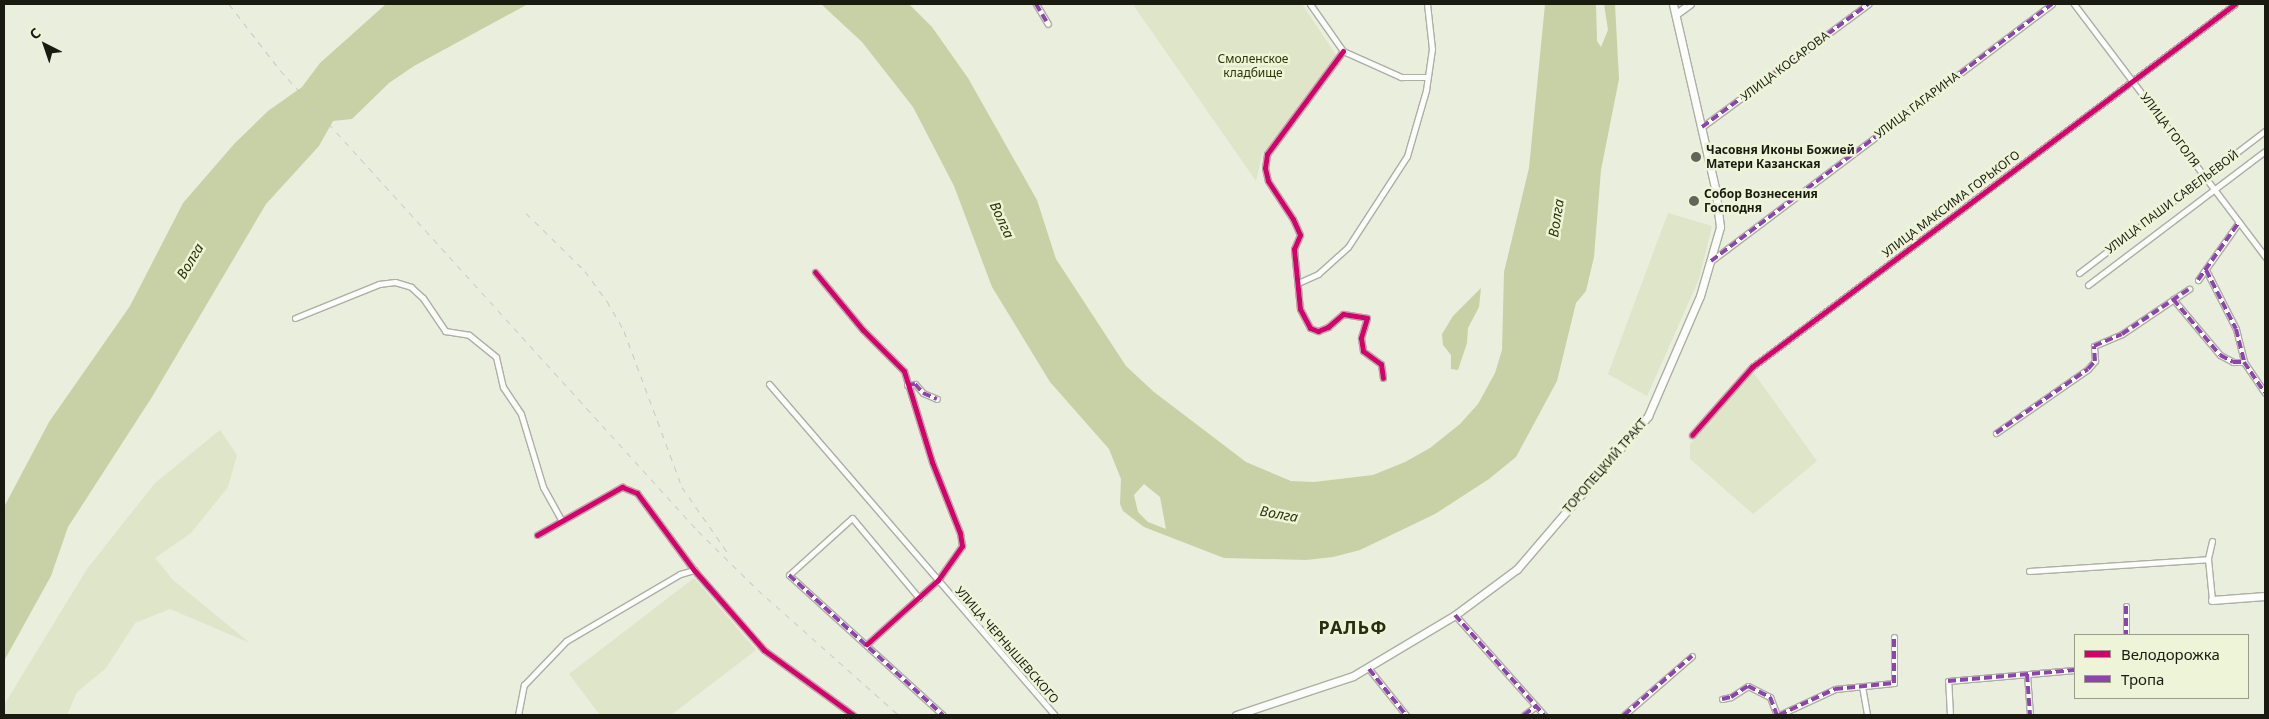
<!DOCTYPE html>
<meta charset="utf-8">
<style>
body{margin:0}
#map{position:relative;width:2269px;height:719px;overflow:hidden;background:#eaeedd;font-family:"Noto Sans",sans-serif}
div>[style]{position:absolute}
.green>*{inset:0;background:#dee5c8}
.water>*{inset:0;background:#c8d1a5}
.roads{filter:drop-shadow(1px 0 #acafa3) drop-shadow(-1px 0 #acafa3) drop-shadow(0 1px #acafa3) drop-shadow(0 -1px #acafa3)}
.street>*{height:5px;margin:-2.5px;padding:0 2.5px;transform-origin:2.5px;border-radius:2.5px;background:#fcfcfa}
.secondary>*{height:7px;margin:-3.5px;padding:0 3.5px;transform-origin:3.5px;border-radius:3.5px;background:#fcfcfa}
.rail>*{height:1px;margin-top:-0.5px;transform-origin:0;background:repeating-linear-gradient(90deg,#c8c9c4 0 6px,transparent 0 12px)}
.quiet>*{height:4px;margin-top:-2px;transform-origin:0;background:repeating-linear-gradient(90deg,#8e44ad 0 8px,transparent 0 12px)}
.cycleway>*{height:5px;margin:-2.5px;padding:0 2.5px;transform-origin:2.5px;border-radius:2.5px;background:#d6006c}
.dots>*{width:14px;height:14px;translate:-50% -50%;box-sizing:border-box;border:2px solid #edf4d7;border-radius:50%}
span{translate:-50% -50%;white-space:nowrap;text-align:center;line-height:1.15;-webkit-text-stroke:5px #edf4d7;paint-order:stroke}
.park-label{font-size:12px;color:#2d3407}
.street-label{font-size:12px;color:#191b11}
.poi-label{font-size:12px;color:#191b11;font-weight:700}
.left{translate:0 -50%;text-align:left}
.water-label{font-size:14px;color:#2c3307;font-style:italic}
.district-label{font-size:18px;color:#272c14;font-weight:700;letter-spacing:1px}
.frame{position:absolute;inset:0;border:5px solid #191b11;pointer-events:none}
.legend{position:absolute;left:2074px;top:634px;width:175px;height:65px;box-sizing:border-box;background:#edf4d7;border:1px solid #989d88;margin:0;padding:6px 9px;list-style:none;font-size:15px;color:#191b11}
.legend li{display:flex;align-items:center;gap:10px;height:25px}
.legend b{width:25px;border:1px solid #989d88}
.north{position:absolute;left:20px;top:20px;width:50px;height:50px;-webkit-text-stroke:4px #edf4d7;paint-order:stroke;rotate:319deg;font-size:14px;font-weight:700;line-height:20px;text-align:center;color:#191b11}
.north::after{content:'';display:block;margin:auto;width:18px;height:22px;background:#191b11;clip-path:polygon(50% 0,100% 100%,50% 72%,0 100%)}
</style>
<div id="map">
<div class="green">
<i style="clip-path:polygon(1136px 4px,1302px 4px,1338px 58px,1262px 155px,1256px 181px,1134px 6px)"></i>
<i style="clip-path:polygon(1668px 213px,1712px 226px,1699px 279px,1647px 396px,1608px 374px)"></i>
<i style="clip-path:polygon(1753px 372px,1817px 461px,1753px 514px,1690px 459px,1690px 444px)"></i>
<i style="clip-path:polygon(220px 430px,237px 455px,228px 487px,191px 533px,155px 558px,173px 580px,250px 643px,170px 609px,135px 623px,106px 668px,77px 692px,67px 715px,4px 715px,4px 705px,87px 569px,155px 483px)"></i>
<i style="clip-path:polygon(694px 578px,756px 650px,671px 715px,600px 715px,569px 674px)"></i>
</div>
<div class="water">
<i style="clip-path:polygon(386px 4px,528px 4px,414px 66px,389px 83px,352px 119px,333px 121px,319px 146px,266px 204px,152px 397px,68px 527px,51px 576px,4px 661px,4px 507px,49px 422px,130px 306px,183px 203px,235px 143px,268px 111px,302px 87px,320px 63px)"></i>
<i style="clip-path:polygon(evenodd,821px 4px,909px 4px,932px 27px,968px 78px,1037px 200px,1056px 259px,1126px 366px,1154px 392px,1246px 462px,1291px 481px,1314px 482px,1373px 475px,1405px 462px,1430px 448px,1460px 424px,1478px 404px,1495px 373px,1502px 350px,1504px 272px,1529px 168px,1545px 4px,1596px 4px,1597px 41px,1601px 47px,1608px 30px,1604px 4px,1615px 4px,1619px 79px,1601px 170px,1594px 257px,1586px 291px,1576px 303px,1557px 381px,1516px 457px,1489px 479px,1435px 514px,1360px 550px,1333px 557px,1306px 560px,1224px 558px,1144px 527px,1123px 511px,1120px 504px,1121px 479px,1109px 449px,1050px 382px,992px 287px,954px 186px,913px 107px,862px 42px,821px 4px,1144px 484px,1160px 497px,1166px 529px,1148px 522px,1138px 512px,1134px 495px,1144px 484px)"></i>
<i style="clip-path:polygon(1481px 288px,1479px 307px,1468px 328px,1467px 343px,1458px 370px,1451px 369px,1451px 355px,1443px 345px,1442px 334px,1453px 316px)"></i>
</div>
<div class="roads">
<div class="street">
<i style="left:1036px;top:4px;width:23px;rotate:59deg"></i>
<i style="left:1310px;top:4px;width:57px;rotate:54.9deg"></i>
<i style="left:2074px;top:4px;width:317px;rotate:52.9deg"></i>
<i style="left:1343px;top:51px;width:128px;rotate:126.4deg"></i>
<i style="left:1267px;top:154px;width:14px;rotate:98deg"></i>
<i style="left:1265px;top:168px;width:13px;rotate:77deg"></i>
<i style="left:1268px;top:181px;width:45px;rotate:56.7deg"></i>
<i style="left:1293px;top:219px;width:17px;rotate:66deg"></i>
<i style="left:1300px;top:235px;width:15px;rotate:113deg"></i>
<i style="left:1294px;top:249px;width:60px;rotate:84.3deg"></i>
<i style="left:1300px;top:309px;width:21px;rotate:62deg"></i>
<i style="left:1310px;top:328px;width:9px;rotate:21deg"></i>
<i style="left:1318px;top:331px;width:11px;rotate:-22deg"></i>
<i style="left:1328px;top:327px;width:20px;rotate:-41deg"></i>
<i style="left:1343px;top:314px;width:24px;rotate:9deg"></i>
<i style="left:1367px;top:318px;width:21px;rotate:107deg"></i>
<i style="left:1361px;top:338px;width:13px;rotate:81deg"></i>
<i style="left:1363px;top:351px;width:22px;rotate:36deg"></i>
<i style="left:1381px;top:364px;width:14px;rotate:82deg"></i>
<i style="left:1343px;top:51px;width:64px;rotate:24.1deg"></i>
<i style="left:1401px;top:77px;width:26px"></i>
<i style="left:1702px;top:127px;width:207px;rotate:-36.5deg"></i>
<i style="left:1711px;top:261px;width:427px;rotate:-37deg"></i>
<i style="left:2206px;top:270px;width:66px;rotate:63deg"></i>
<i style="left:2236px;top:329px;width:34px;rotate:76deg"></i>
<i style="left:2244px;top:362px;width:37px;rotate:56deg"></i>
<i style="left:815px;top:272px;width:75px;rotate:50.4deg"></i>
<i style="left:863px;top:330px;width:58px;rotate:45deg"></i>
<i style="left:904px;top:371px;width:95px;rotate:72.9deg"></i>
<i style="left:932px;top:462px;width:76px;rotate:68.5deg"></i>
<i style="left:960px;top:533px;width:13px;rotate:81deg"></i>
<i style="left:962px;top:546px;width:42px;rotate:125.2deg"></i>
<i style="left:938px;top:580px;width:96px;rotate:138deg"></i>
<i style="left:2079px;top:273px;width:234px;rotate:-37.4deg"></i>
<i style="left:2198px;top:280px;width:71px;rotate:-54.7deg"></i>
<i style="left:1298px;top:283px;width:22px;rotate:-24deg"></i>
<i style="left:1318px;top:274px;width:40px;rotate:-42deg"></i>
<i style="left:1348px;top:247px;width:108px;rotate:-57deg"></i>
<i style="left:1407px;top:156px;width:69px;rotate:-73.9deg"></i>
<i style="left:1426px;top:90px;width:41px;rotate:-81.7deg"></i>
<i style="left:1432px;top:49px;width:45px;rotate:-96.3deg"></i>
<i style="left:2088px;top:285px;width:222px;rotate:-37.1deg"></i>
<i style="left:2173px;top:299px;width:73px;rotate:50deg"></i>
<i style="left:2220px;top:355px;width:15px;rotate:28deg"></i>
<i style="left:2233px;top:362px;width:11px"></i>
<i style="left:295px;top:318px;width:91px;rotate:-22deg"></i>
<i style="left:379px;top:284px;width:16px;rotate:-7deg"></i>
<i style="left:395px;top:282px;width:17px;rotate:17deg"></i>
<i style="left:411px;top:287px;width:16px;rotate:43deg"></i>
<i style="left:423px;top:298px;width:40px;rotate:56deg"></i>
<i style="left:445px;top:331px;width:24px;rotate:9deg"></i>
<i style="left:469px;top:335px;width:35px;rotate:39deg"></i>
<i style="left:496px;top:357px;width:31px;rotate:77deg"></i>
<i style="left:503px;top:387px;width:32px;rotate:56deg"></i>
<i style="left:521px;top:414px;width:76px;rotate:73.2deg"></i>
<i style="left:543px;top:487px;width:39px;rotate:61deg"></i>
<i style="left:769px;top:384px;width:437px;rotate:49.2deg"></i>
<i style="left:907px;top:385px;width:8px;rotate:-7deg"></i>
<i style="left:915px;top:384px;width:12px;rotate:48deg"></i>
<i style="left:923px;top:393px;width:15px;rotate:23deg"></i>
<i style="left:1996px;top:433px;width:112px;rotate:-34.8deg"></i>
<i style="left:2088px;top:369px;width:11px;rotate:-49deg"></i>
<i style="left:2095px;top:361px;width:15px;rotate:-94deg"></i>
<i style="left:2094px;top:346px;width:30px;rotate:-23deg"></i>
<i style="left:2122px;top:334px;width:81px;rotate:-33.9deg"></i>
<i style="left:1692px;top:435px;width:91px;rotate:-48.6deg"></i>
<i style="left:1752px;top:367px;width:604px;rotate:-36.93deg"></i>
<i style="left:537px;top:535px;width:98px;rotate:-29.5deg"></i>
<i style="left:622px;top:487px;width:16px;rotate:22deg"></i>
<i style="left:637px;top:493px;width:96px;rotate:53.5deg"></i>
<i style="left:694px;top:570px;width:106px;rotate:48.8deg"></i>
<i style="left:764px;top:650px;width:110px;rotate:36.1deg"></i>
<i style="left:2212px;top:541px;width:18px;rotate:103deg"></i>
<i style="left:2208px;top:559px;width:41px;rotate:84.4deg"></i>
<i style="left:2029px;top:571px;width:179px;rotate:-3.8deg"></i>
<i style="left:919px;top:598px;width:104px;rotate:-129.9deg"></i>
<i style="left:852px;top:518px;width:85px;rotate:137.9deg"></i>
<i style="left:789px;top:575px;width:208px;rotate:42.3deg"></i>
<i style="left:2126px;top:606px;width:29px;rotate:90deg"></i>
<i style="left:1455px;top:615px;width:134px;rotate:48.3deg"></i>
<i style="left:1369px;top:669px;width:59px;rotate:51.2deg"></i>
<i style="left:2027px;top:674px;width:41px;rotate:85.8deg"></i>
<i style="left:1862px;top:686px;width:29px;rotate:80deg"></i>
<i style="left:1722px;top:699px;width:9px;rotate:-13deg"></i>
<i style="left:1731px;top:697px;width:20px;rotate:-33deg"></i>
<i style="left:1748px;top:686px;width:25px;rotate:27deg"></i>
<i style="left:1770px;top:697px;width:19px;rotate:69deg"></i>
<i style="left:518px;top:715px;width:31px;rotate:-79deg"></i>
<i style="left:524px;top:685px;width:61px;rotate:-46.3deg"></i>
<i style="left:566px;top:641px;width:132px;rotate:-30.4deg"></i>
<i style="left:680px;top:574px;width:15px;rotate:-16deg"></i>
<i style="left:1524px;top:715px;width:15px;rotate:-37deg"></i>
<i style="left:1624px;top:715px;width:90px;rotate:-40.9deg"></i>
<i style="left:1779px;top:715px;width:62px;rotate:-24.9deg"></i>
<i style="left:1835px;top:689px;width:59px;rotate:-5.8deg"></i>
<i style="left:1894px;top:683px;width:46px;rotate:-90deg"></i>
<i style="left:1950px;top:715px;width:34px;rotate:-93deg"></i>
<i style="left:1948px;top:681px;width:127px;rotate:-5deg"></i>
</div>
<div class="secondary">
<i style="left:1676px;top:14px;width:17px;rotate:-36deg"></i>
<i style="left:2212px;top:600px;width:53px;rotate:-4.3deg"></i>
<i style="left:1236px;top:715px;width:123px;rotate:-18.4deg"></i>
<i style="left:1353px;top:676px;width:119px;rotate:-30.9deg"></i>
<i style="left:1455px;top:615px;width:77px;rotate:-36.6deg"></i>
<i style="left:1517px;top:569px;width:201px;rotate:-49.4deg"></i>
<i style="left:1648px;top:416px;width:131px;rotate:-66.6deg"></i>
<i style="left:1700px;top:296px;width:72px;rotate:-73.8deg"></i>
<i style="left:1720px;top:227px;width:35px;rotate:-97deg"></i>
<i style="left:1716px;top:192px;width:193px;rotate:-102.9deg"></i>
</div>
</div>
<div class="rail">
<i style="left:229px;top:4px;width:83px;rotate:52.3deg"></i>
<i style="left:280px;top:70px;width:622px;rotate:47.8deg"></i>
<i style="left:698px;top:531px;width:84px;rotate:44.5deg"></i>
<i style="left:758px;top:590px;width:188px;rotate:41.6deg"></i>
<i style="left:526px;top:213px;width:83px;rotate:44.5deg"></i>
<i style="left:585px;top:271px;width:37px;rotate:54deg"></i>
<i style="left:607px;top:301px;width:34px;rotate:60deg"></i>
<i style="left:624px;top:331px;width:166px;rotate:69.6deg"></i>
<i style="left:682px;top:487px;width:84px;rotate:55.2deg"></i>
</div>
<div class="quiet">
<i style="left:1036px;top:4px;width:23px;rotate:59deg"></i>
<i style="left:1702px;top:127px;width:207px;rotate:-36.5deg"></i>
<i style="left:1711px;top:261px;width:427px;rotate:-37deg"></i>
<i style="left:2206px;top:270px;width:66px;rotate:63deg"></i>
<i style="left:2236px;top:329px;width:34px;rotate:76deg"></i>
<i style="left:2244px;top:362px;width:37px;rotate:56deg"></i>
<i style="left:2198px;top:280px;width:71px;rotate:-54.7deg"></i>
<i style="left:2173px;top:299px;width:73px;rotate:50deg"></i>
<i style="left:2220px;top:355px;width:15px;rotate:28deg"></i>
<i style="left:2233px;top:362px;width:11px"></i>
<i style="left:907px;top:385px;width:8px;rotate:-7deg"></i>
<i style="left:915px;top:384px;width:12px;rotate:48deg"></i>
<i style="left:923px;top:393px;width:15px;rotate:23deg"></i>
<i style="left:1996px;top:433px;width:112px;rotate:-34.8deg"></i>
<i style="left:2088px;top:369px;width:11px;rotate:-49deg"></i>
<i style="left:2095px;top:361px;width:15px;rotate:-94deg"></i>
<i style="left:2094px;top:346px;width:30px;rotate:-23deg"></i>
<i style="left:2122px;top:334px;width:81px;rotate:-33.9deg"></i>
<i style="left:789px;top:575px;width:208px;rotate:42.3deg"></i>
<i style="left:2126px;top:606px;width:29px;rotate:90deg"></i>
<i style="left:1455px;top:615px;width:134px;rotate:48.3deg"></i>
<i style="left:1369px;top:669px;width:59px;rotate:51.2deg"></i>
<i style="left:2027px;top:674px;width:41px;rotate:85.8deg"></i>
<i style="left:1948px;top:681px;width:127px;rotate:-5deg"></i>
<i style="left:1722px;top:699px;width:9px;rotate:-13deg"></i>
<i style="left:1731px;top:697px;width:20px;rotate:-33deg"></i>
<i style="left:1748px;top:686px;width:25px;rotate:27deg"></i>
<i style="left:1770px;top:697px;width:19px;rotate:69deg"></i>
<i style="left:1524px;top:715px;width:15px;rotate:-37deg"></i>
<i style="left:1624px;top:715px;width:90px;rotate:-40.9deg"></i>
<i style="left:1779px;top:715px;width:62px;rotate:-24.9deg"></i>
<i style="left:1835px;top:689px;width:59px;rotate:-5.8deg"></i>
<i style="left:1894px;top:683px;width:46px;rotate:-90deg"></i>
</div>
<div class="cycleway">
<i style="left:1343px;top:51px;width:128px;rotate:126.4deg"></i>
<i style="left:1267px;top:154px;width:14px;rotate:98deg"></i>
<i style="left:1265px;top:168px;width:13px;rotate:77deg"></i>
<i style="left:1268px;top:181px;width:45px;rotate:56.7deg"></i>
<i style="left:1293px;top:219px;width:17px;rotate:66deg"></i>
<i style="left:1300px;top:235px;width:15px;rotate:113deg"></i>
<i style="left:1294px;top:249px;width:60px;rotate:84.3deg"></i>
<i style="left:1300px;top:309px;width:21px;rotate:62deg"></i>
<i style="left:1310px;top:328px;width:9px;rotate:21deg"></i>
<i style="left:1318px;top:331px;width:11px;rotate:-22deg"></i>
<i style="left:1328px;top:327px;width:20px;rotate:-41deg"></i>
<i style="left:1343px;top:314px;width:24px;rotate:9deg"></i>
<i style="left:1367px;top:318px;width:21px;rotate:107deg"></i>
<i style="left:1361px;top:338px;width:13px;rotate:81deg"></i>
<i style="left:1363px;top:351px;width:22px;rotate:36deg"></i>
<i style="left:1381px;top:364px;width:14px;rotate:82deg"></i>
<i style="left:815px;top:272px;width:75px;rotate:50.4deg"></i>
<i style="left:863px;top:330px;width:58px;rotate:45deg"></i>
<i style="left:904px;top:371px;width:95px;rotate:72.9deg"></i>
<i style="left:932px;top:462px;width:76px;rotate:68.5deg"></i>
<i style="left:960px;top:533px;width:13px;rotate:81deg"></i>
<i style="left:962px;top:546px;width:42px;rotate:125.2deg"></i>
<i style="left:938px;top:580px;width:96px;rotate:138deg"></i>
<i style="left:1692px;top:435px;width:91px;rotate:-48.6deg"></i>
<i style="left:1752px;top:367px;width:604px;rotate:-36.93deg"></i>
<i style="left:537px;top:535px;width:98px;rotate:-29.5deg"></i>
<i style="left:622px;top:487px;width:16px;rotate:22deg"></i>
<i style="left:637px;top:493px;width:96px;rotate:53.5deg"></i>
<i style="left:694px;top:570px;width:106px;rotate:48.8deg"></i>
<i style="left:764px;top:650px;width:110px;rotate:36.1deg"></i>
</div>
<div class="dots">
<i style="left:1696px;top:157px;background:#626558"></i>
<i style="left:1694px;top:201px;background:#626558"></i>
</div>
<div class="park-label">
<span style="left:1253px;top:66px">Смоленское<br>кладбище</span>
</div>
<div class="street-label">
<span style="left:1785px;top:66px;rotate:-37deg">УЛИЦА КОСАРОВА</span>
<span style="left:1917px;top:105px;rotate:-37deg">УЛИЦА ГАГАРИНА</span>
<span style="left:2170px;top:130px;rotate:53deg">УЛИЦА ГОГОЛЯ</span>
<span style="left:2172px;top:202px;rotate:-37deg">УЛИЦА ПАШИ САВЕЛЬЕВОЙ</span>
<span style="left:1951px;top:204px;rotate:-37deg">УЛИЦА МАКСИМА ГОРЬКОГО</span>
<span style="left:1605px;top:466px;rotate:-49deg">ТОРОПЕЦКИЙ ТРАКТ</span>
<span style="left:1007px;top:645px;rotate:49deg">УЛИЦА ЧЕРНЫШЕВСКОГО</span>
</div>
<div class="poi-label">
<span class="left" style="left:1706px;top:157px">Часовня Иконы Божией<br>Матери Казанская</span>
<span class="left" style="left:1704px;top:201px">Собор Вознесения<br>Господня</span>
</div>
<div class="water-label">
<span style="left:1556px;top:218px;rotate:-81deg">Волга</span>
<span style="left:1002px;top:220px;rotate:65deg">Волга</span>
<span style="left:190px;top:261px;rotate:-59deg">Волга</span>
<span style="left:1279px;top:514px;rotate:10deg">Волга</span>
</div>
<div class="district-label">
<span style="left:1353px;top:627px">РАЛЬФ</span>
</div>
<div class="frame"></div>
<ul class="legend">
<li><b style="height:6px;background:#d6006c"></b>Велодорожка</li>
<li><b style="height:6px;background:#8e44ad"></b>Тропа</li>
</ul>
<div class="north">С</div>
</div>
